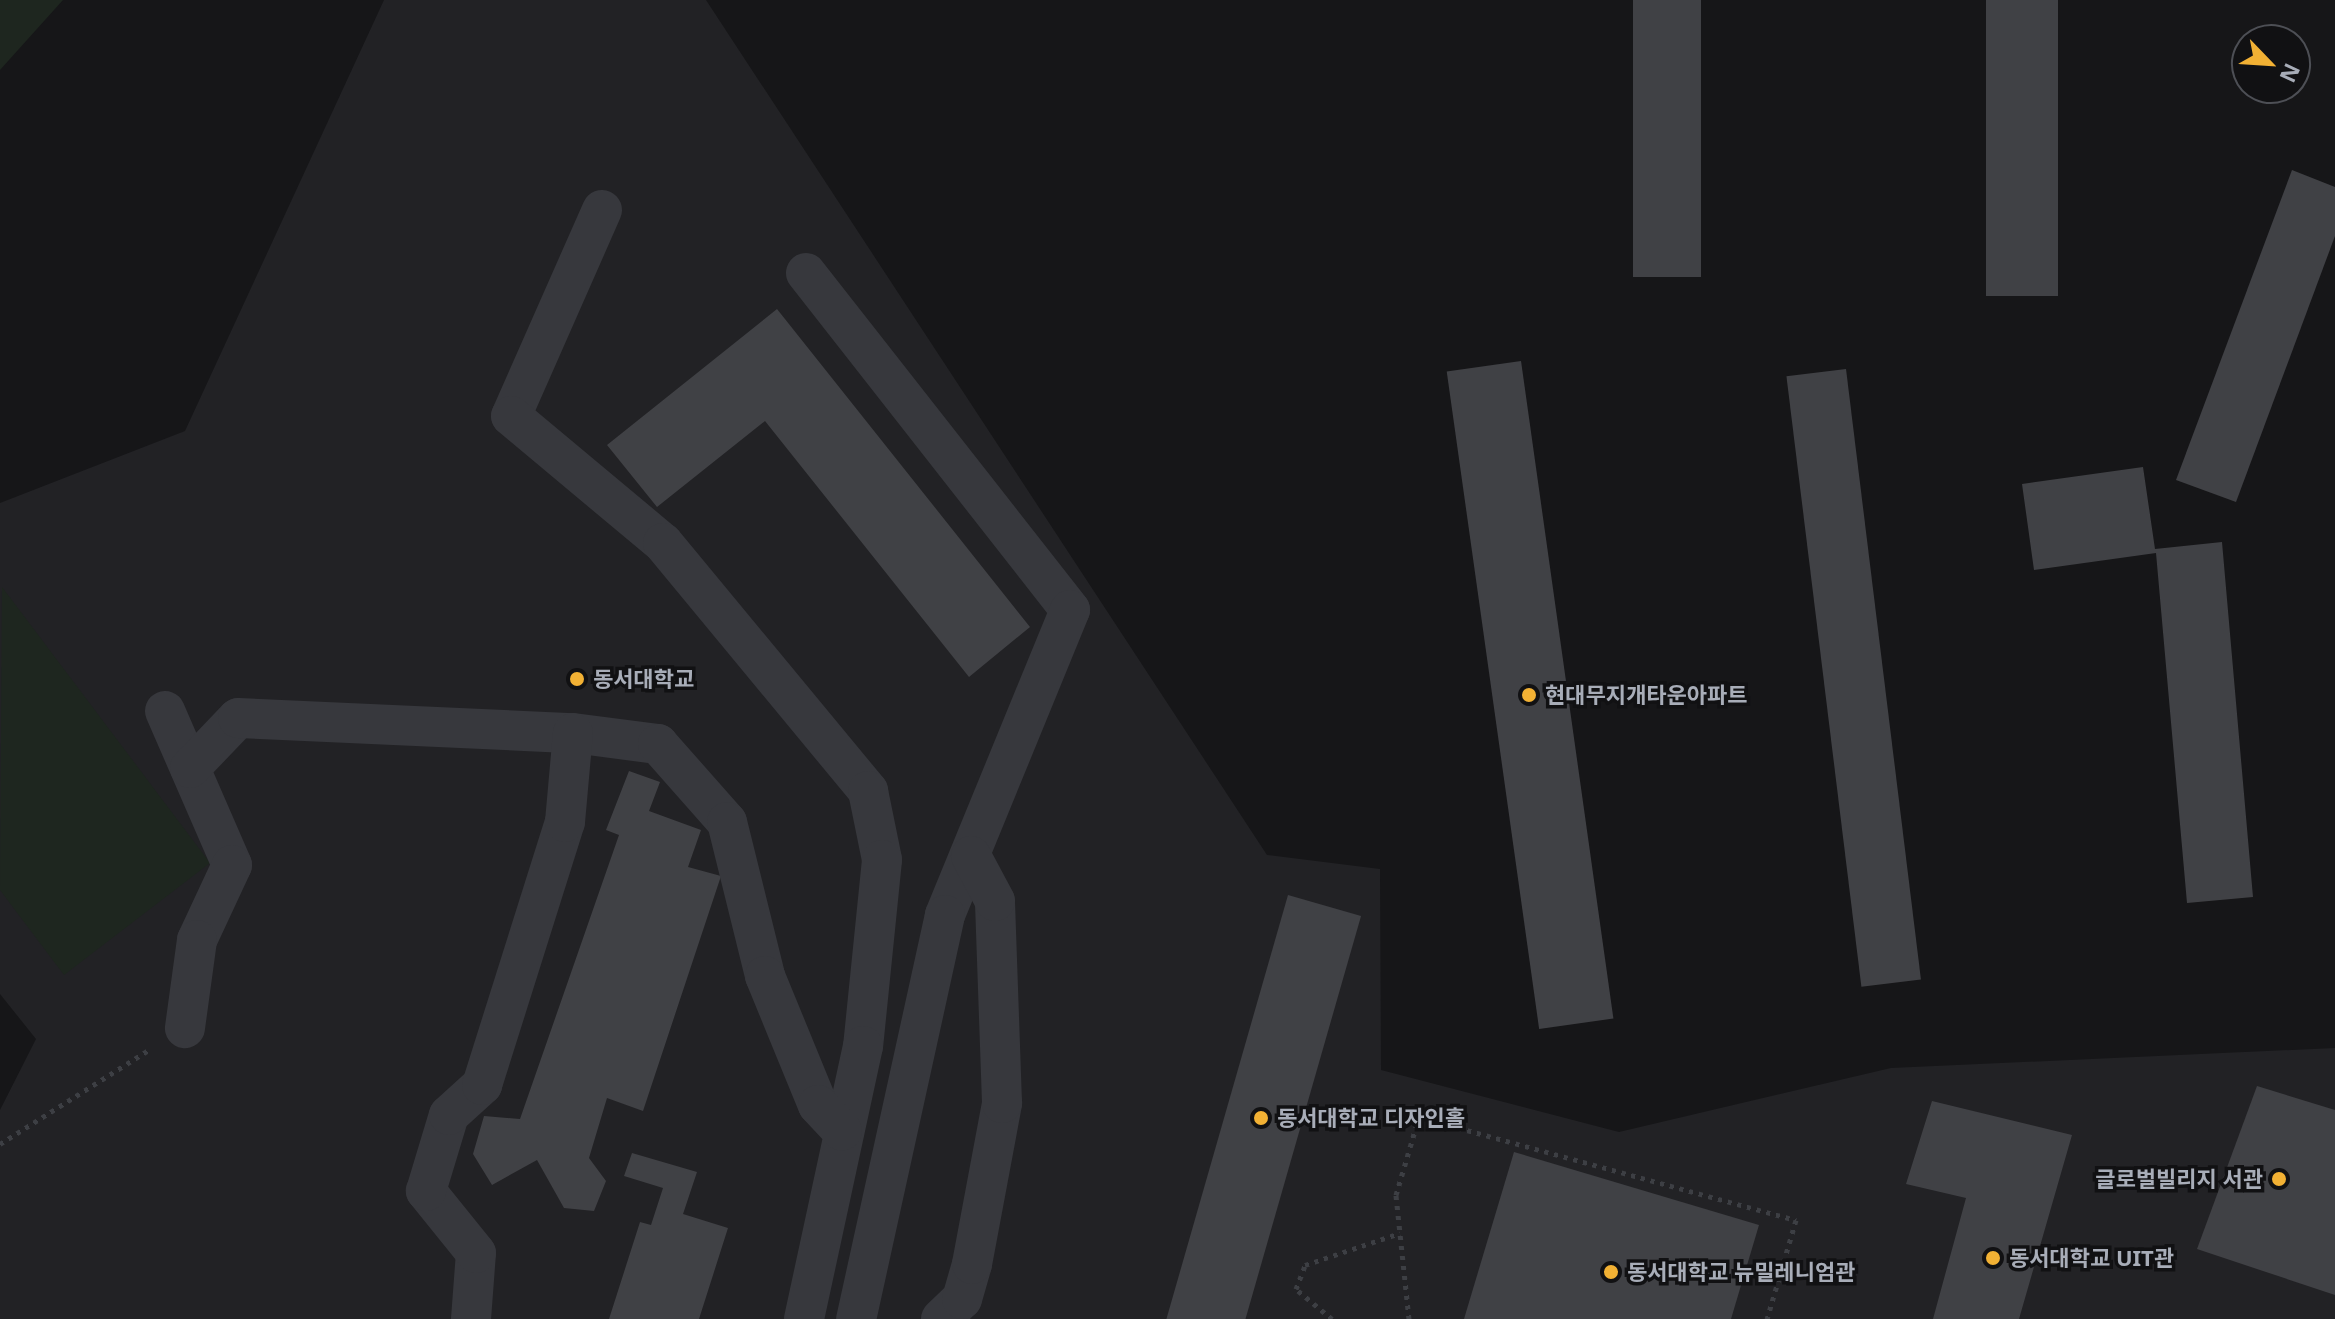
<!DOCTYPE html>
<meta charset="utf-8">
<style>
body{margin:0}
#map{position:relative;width:2335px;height:1319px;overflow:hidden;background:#161618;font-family:"Noto Sans","Noto Sans KR",sans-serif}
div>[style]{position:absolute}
.built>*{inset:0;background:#222225}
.green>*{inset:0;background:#1e261f}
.building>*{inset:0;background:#404145;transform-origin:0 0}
.path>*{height:5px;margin-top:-2.5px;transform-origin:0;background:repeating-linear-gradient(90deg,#3d3f44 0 4px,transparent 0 10px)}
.minor>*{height:40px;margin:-20px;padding:0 20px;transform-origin:20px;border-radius:20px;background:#37383d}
.dots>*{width:22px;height:22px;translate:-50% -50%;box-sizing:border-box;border:4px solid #111113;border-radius:50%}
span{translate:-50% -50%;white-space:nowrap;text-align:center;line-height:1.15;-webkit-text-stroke:7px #111113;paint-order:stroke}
.poi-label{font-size:22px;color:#a8adb8;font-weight:700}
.left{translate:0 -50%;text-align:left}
.right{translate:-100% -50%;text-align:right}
.north{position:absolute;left:2231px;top:24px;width:80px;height:80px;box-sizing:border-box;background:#111113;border:2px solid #4d4f55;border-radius:50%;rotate:115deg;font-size:22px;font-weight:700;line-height:32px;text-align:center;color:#a8adb8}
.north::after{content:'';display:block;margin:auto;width:28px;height:36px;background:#f2b134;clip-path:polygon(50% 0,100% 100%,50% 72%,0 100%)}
</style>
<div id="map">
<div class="built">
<i style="clip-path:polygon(384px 0,706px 0,1267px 855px,1380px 869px,1381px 1070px,1619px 1132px,1891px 1068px,2335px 1048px,2335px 1319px,0 1319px,0 1110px,36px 1039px,0 994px,0 503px,185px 431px)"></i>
</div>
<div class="green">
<i style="clip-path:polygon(0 0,63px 0,0 70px)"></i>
<i style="clip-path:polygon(2px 587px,210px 863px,64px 975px,0 890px)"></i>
</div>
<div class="building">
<i style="left:1633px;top:0;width:68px;height:277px"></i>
<i style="left:1986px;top:0;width:72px;height:296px"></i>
<i style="clip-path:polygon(2292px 170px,2335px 187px,2335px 236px,2236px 502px,2176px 480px)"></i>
<i style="clip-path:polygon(777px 309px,1030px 627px,969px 677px,765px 421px,657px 507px,607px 445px)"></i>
<i style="left:1521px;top:361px;width:664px;height:75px;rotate:82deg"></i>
<i style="left:1846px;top:369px;width:615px;height:60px;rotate:83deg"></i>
<i style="clip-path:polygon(2143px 467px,2155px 549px,2222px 542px,2253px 897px,2187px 903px,2156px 553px,2034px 570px,2022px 484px)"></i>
<i style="clip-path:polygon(629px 771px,660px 782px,649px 811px,701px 830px,688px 867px,721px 876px,643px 1111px,607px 1098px,589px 1158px,606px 1181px,594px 1211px,564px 1208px,537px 1160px,492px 1185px,473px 1154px,484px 1116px,520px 1119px,619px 835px,606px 830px)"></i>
<i style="left:1288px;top:895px;width:76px;height:442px;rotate:16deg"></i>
<i style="clip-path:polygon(2257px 1086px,2335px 1110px,2335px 1295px,2197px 1249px)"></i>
<i style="clip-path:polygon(1932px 1101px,2072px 1135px,2019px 1319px,1933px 1319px,1966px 1198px,1906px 1184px)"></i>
<i style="clip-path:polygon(1514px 1152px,1759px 1225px,1731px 1319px,1464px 1319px)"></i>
<i style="clip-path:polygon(632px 1153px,697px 1172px,683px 1214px,728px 1228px,699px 1319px,609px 1319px,640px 1222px,651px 1225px,663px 1188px,624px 1176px)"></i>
</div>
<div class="path">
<i style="left:0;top:1144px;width:178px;rotate:-32.3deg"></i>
<i style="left:1332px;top:1319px;width:47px;rotate:-140.2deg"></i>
<i style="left:1296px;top:1289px;width:26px;rotate:-69deg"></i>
<i style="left:1305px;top:1265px;width:100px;rotate:-18.6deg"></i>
<i style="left:1409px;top:1319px;width:125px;rotate:-96deg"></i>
<i style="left:1396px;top:1195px;width:81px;rotate:-73.6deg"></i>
<i style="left:1419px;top:1117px;width:391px;rotate:15.3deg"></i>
<i style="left:1796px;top:1220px;width:103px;rotate:106.3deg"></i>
</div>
<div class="minor">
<i style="left:602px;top:210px;width:225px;rotate:113.8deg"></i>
<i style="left:511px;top:416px;width:198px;rotate:39.9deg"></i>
<i style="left:663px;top:543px;width:322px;rotate:50.4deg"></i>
<i style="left:868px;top:791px;width:70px;rotate:78.5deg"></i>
<i style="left:882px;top:860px;width:187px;rotate:95.8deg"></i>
<i style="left:863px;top:1046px;width:279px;rotate:102.2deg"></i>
<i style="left:806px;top:273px;width:428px;rotate:51.9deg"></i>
<i style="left:1070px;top:610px;width:330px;rotate:112.3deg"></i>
<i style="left:945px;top:915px;width:414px;rotate:102.4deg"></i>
<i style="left:165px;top:711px;width:168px;rotate:66.5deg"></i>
<i style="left:232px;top:865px;width:83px;rotate:115deg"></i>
<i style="left:197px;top:940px;width:89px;rotate:97.8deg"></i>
<i style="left:190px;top:768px;width:69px;rotate:-46.2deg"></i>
<i style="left:238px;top:718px;width:335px;rotate:2.6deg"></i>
<i style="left:573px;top:733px;width:86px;rotate:7.4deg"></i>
<i style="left:658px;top:744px;width:104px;rotate:48.5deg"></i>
<i style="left:727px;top:822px;width:159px;rotate:76.1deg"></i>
<i style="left:765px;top:976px;width:139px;rotate:67.7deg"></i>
<i style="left:818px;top:1105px;width:35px;rotate:47deg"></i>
<i style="left:471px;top:1319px;width:66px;rotate:-85.7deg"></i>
<i style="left:476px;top:1253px;width:80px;rotate:-128.9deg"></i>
<i style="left:426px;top:1191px;width:79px;rotate:-73.2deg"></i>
<i style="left:449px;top:1115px;width:45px;rotate:-42.3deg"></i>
<i style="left:482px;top:1085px;width:276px;rotate:-72.5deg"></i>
<i style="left:565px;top:822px;width:89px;rotate:-84.9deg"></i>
<i style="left:941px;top:1319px;width:29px;rotate:-44deg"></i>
<i style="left:962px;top:1299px;width:36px;rotate:-74deg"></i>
<i style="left:972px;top:1264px;width:164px;rotate:-79.4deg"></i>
<i style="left:1002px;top:1103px;width:202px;rotate:-92deg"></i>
<i style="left:995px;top:901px;width:51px;rotate:-118.1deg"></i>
</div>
<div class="dots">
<i style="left:577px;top:679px;background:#f2b134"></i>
<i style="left:1529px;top:695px;background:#f2b134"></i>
<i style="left:1261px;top:1118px;background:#f2b134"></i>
<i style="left:2279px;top:1179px;background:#f2b134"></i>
<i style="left:1993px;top:1258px;background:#f2b134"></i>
<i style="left:1611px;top:1272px;background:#f2b134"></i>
</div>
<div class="poi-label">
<span class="left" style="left:593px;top:679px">동서대학교</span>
<span class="left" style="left:1545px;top:695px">현대무지개타운아파트</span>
<span class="left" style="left:1277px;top:1118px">동서대학교 디자인홀</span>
<span class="right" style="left:2263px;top:1179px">글로벌빌리지 서관</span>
<span class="left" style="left:2009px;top:1258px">동서대학교 UIT관</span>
<span class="left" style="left:1627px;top:1272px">동서대학교 뉴밀레니엄관</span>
</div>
<div class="north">N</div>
</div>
